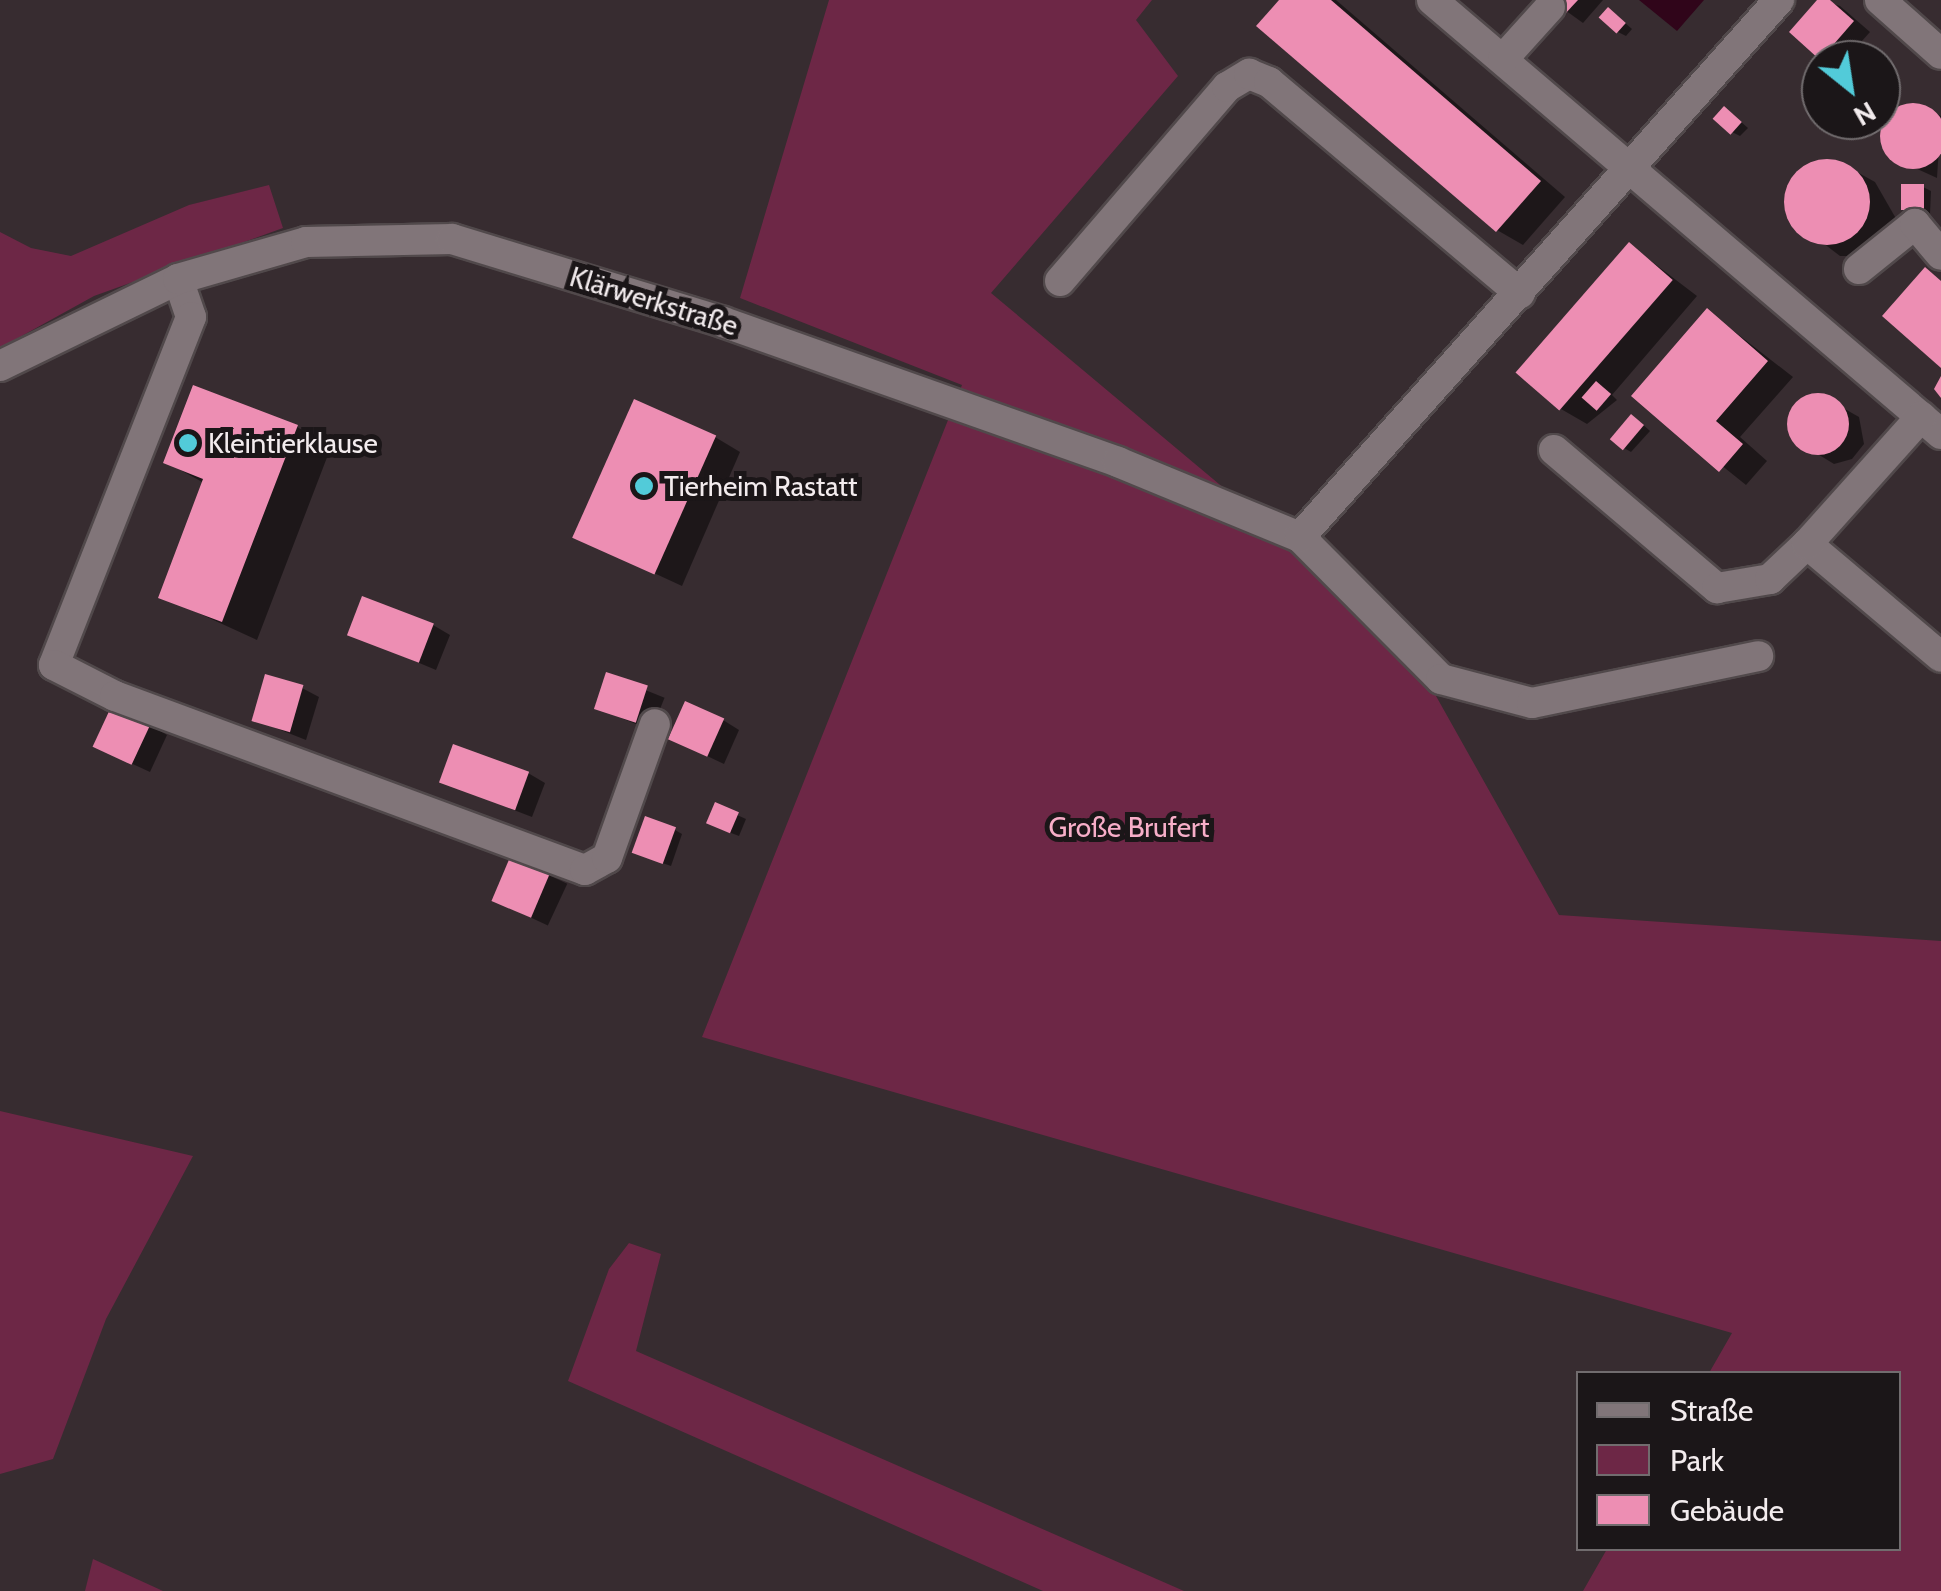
<!DOCTYPE html>
<meta charset="utf-8">
<style>
body{margin:0}
#map{position:relative;width:1941px;height:1591px;overflow:hidden;background:#372c30;font-family:Cabin,sans-serif}
div>[style]{position:absolute}
.green>*{inset:0;background:#6d2746}
.water>*{inset:0;background:#30051a}
.shadow>*{inset:0;background:#0007;transform-origin:0 0}
.building>*{inset:0;background:#ed8eb3;transform-origin:0 0}
.round{border-radius:50%}
.roads{filter:drop-shadow(2px 0 #51494b) drop-shadow(-2px 0 #51494b) drop-shadow(0 2px #51494b) drop-shadow(0 -2px #51494b)}
.minor>*{height:30px;margin:-15px;padding:0 15px;transform-origin:15px;border-radius:15px;background:#817579}
.dots>*{width:28px;height:28px;translate:-50% -50%;box-sizing:border-box;border:5px solid #1b1618;border-radius:50%}
span{translate:-50% -50%;white-space:nowrap;text-align:center;line-height:1.15;-webkit-text-stroke:10px #1b1618;paint-order:stroke}
.street-label{font-size:28px;color:#f3ecee}
.poi-label{font-size:28px;color:#f3ecee}
.left{translate:0 -50%;text-align:left}
.park-label{font-size:28px;color:#f7aec8}
.legend{position:absolute;left:1576px;top:1371px;width:325px;height:180px;box-sizing:border-box;background:#1b1618;border:2px solid #716c6e;margin:0;padding:12px 18px;list-style:none;font-size:30px;color:#f3ecee}
.legend li{display:flex;align-items:center;gap:20px;height:50px}
.legend b{width:50px;border:2px solid #716c6e}
.north{position:absolute;left:1801px;top:40px;width:100px;height:100px;box-sizing:border-box;background:#1b1618;border:2px solid #716c6e;border-radius:50%;rotate:150deg;font-size:28px;font-weight:700;line-height:40px;text-align:center;color:#f3ecee}
.north::after{content:'';display:block;margin:auto;width:35px;height:45px;background:#52cbd9;clip-path:polygon(50% 0,100% 100%,50% 72%,0 100%)}
</style>
<div id="map">
<div class="green">
<i style="clip-path:polygon(829px 0,1152px 0,1136px 20px,1178px 76px,991px 293px,1404px 639px,1559px 915px,1941px 941px,1941px 1591px,1583px 1591px,1607px 1549px,1898px 1548px,1898px 1374px,1709px 1373px,1732px 1333px,702px 1037px,962px 385px,740px 298px)"></i>
<i style="clip-path:polygon(269px 185px,283px 228px,94px 296px,0 348px,0 232px,31px 248px,71px 256px,189px 205px)"></i>
<i style="clip-path:polygon(0 1111px,193px 1156px,106px 1319px,53px 1459px,0 1474px)"></i>
<i style="clip-path:polygon(629px 1243px,661px 1254px,636px 1351px,1184px 1591px,1043px 1591px,568px 1381px,609px 1269px)"></i>
<i style="clip-path:polygon(93px 1559px,163px 1591px,85px 1591px)"></i>
</div>
<div class="water">
<i style="clip-path:polygon(1639px 0,1704px 0,1677px 31px)"></i>
</div>
<div class="shadow">
<i style="clip-path:polygon(1282px 0,1336px 0,1565px 197px,1523px 245px,1497px 230px)"></i>
<i style="clip-path:polygon(1551px 0,1603px 0,1583px 23px)"></i>
<i style="clip-path:polygon(1821px 0,1840px 6px,1870px 32px,1845px 60px,1822px 58px)"></i>
<i style="clip-path:polygon(1616px 15px,1632px 29px,1626px 36px,1618px 32px)"></i>
<i style="clip-path:polygon(1916px 104px,1941px 116px,1937px 178px,1891px 157px,1883px 135px,1895px 111px)"></i>
<i style="clip-path:polygon(1732px 114px,1748px 128px,1740px 136px,1732px 132px)"></i>
<i style="clip-path:polygon(1815px 163px,1848px 167px,1875px 182px,1898px 222px,1867px 256px,1840px 256px,1789px 217px,1790px 184px)"></i>
<i style="clip-path:polygon(1923px 187px,1931px 191px,1930px 214px,1903px 208px)"></i>
<i style="clip-path:polygon(1630px 245px,1697px 296px,1612px 395px,1617px 400px,1587px 424px,1561px 409px)"></i>
<i style="clip-path:polygon(1708px 311px,1793px 377px,1740px 437px,1767px 461px,1746px 485px,1635px 396px)"></i>
<i style="clip-path:polygon(1822px 396px,1859px 417px,1864px 444px,1852px 459px,1834px 464px,1793px 439px,1790px 418px,1801px 400px)"></i>
<i style="clip-path:polygon(1639px 421px,1650px 431px,1631px 452px,1624px 448px)"></i>
<i style="clip-path:polygon(297px 427px,331px 447px,257px 640px,161px 596px,204px 483px,166px 462px)"></i>
<i style="clip-path:polygon(715px 437px,740px 452px,682px 586px,576px 537px)"></i>
<i style="clip-path:polygon(433px 625px,450px 635px,436px 670px,350px 634px)"></i>
<i style="left:608px;top:675px;width:61px;height:35px;rotate:22deg"></i>
<i style="clip-path:polygon(302px 688px,319px 697px,306px 740px,253px 719px)"></i>
<i style="clip-path:polygon(723px 720px,739px 730px,724px 764px,688px 747px)"></i>
<i style="clip-path:polygon(150px 725px,167px 735px,150px 772px,113px 755px)"></i>
<i style="clip-path:polygon(528px 773px,545px 783px,532px 817px,442px 782px)"></i>
<i style="clip-path:polygon(717px 806px,746px 819px,739px 836px,718px 828px)"></i>
<i style="clip-path:polygon(675px 830px,682px 834px,671px 866px,642px 856px)"></i>
<i style="left:512px;top:858px;width:61px;height:46px;rotate:25deg"></i>
</div>
<div class="building">
<i style="clip-path:polygon(1279px 0,1331px 0,1541px 181px,1496px 232px,1256px 26px)"></i>
<i style="clip-path:polygon(1547px 0,1578px 0,1564px 15px)"></i>
<i style="clip-path:polygon(1817px 0,1830px 0,1854px 21px,1820px 60px,1789px 32px)"></i>
<i style="left:1608px;top:7px;width:24px;height:14px;rotate:42deg"></i>
<i class="round" style="left:1880px;top:103px;width:66px;height:66px"></i>
<i style="left:1724px;top:106px;width:24px;height:17px;rotate:42deg"></i>
<i class="round" style="left:1784px;top:159px;width:86px;height:86px"></i>
<i style="left:1901px;top:184px;width:23px;height:26px"></i>
<i style="left:1629px;top:242px;width:58px;height:173px;rotate:41deg"></i>
<i style="clip-path:polygon(1925px 267px,1941px 281px,1941px 368px,1882px 316px)"></i>
<i style="clip-path:polygon(1707px 308px,1768px 361px,1716px 421px,1743px 444px,1719px 472px,1631px 396px)"></i>
<i style="clip-path:polygon(1941px 376px,1941px 398px,1934px 389px)"></i>
<i style="left:1596px;top:381px;width:20px;height:22px;rotate:41deg"></i>
<i style="clip-path:polygon(193px 385px,298px 425px,222px 622px,158px 598px,203px 479px,163px 463px)"></i>
<i class="round" style="left:1787px;top:393px;width:62px;height:62px"></i>
<i style="left:634px;top:399px;width:90px;height:152px;rotate:24deg"></i>
<i style="left:1631px;top:414px;width:17px;height:33px;rotate:40deg"></i>
<i style="left:362px;top:596px;width:77px;height:42px;rotate:21deg"></i>
<i style="left:606px;top:672px;width:44px;height:39px;rotate:18deg"></i>
<i style="left:265px;top:674px;width:40px;height:49px;rotate:16deg"></i>
<i style="left:685px;top:701px;width:43px;height:42px;rotate:24deg"></i>
<i style="left:112px;top:705px;width:43px;height:46px;rotate:25deg"></i>
<i style="left:453px;top:744px;width:81px;height:41px;rotate:20deg"></i>
<i style="left:715px;top:802px;width:26px;height:23px;rotate:23deg"></i>
<i style="left:645px;top:816px;width:33px;height:39px;rotate:20deg"></i>
<i style="left:511px;top:855px;width:43px;height:50px;rotate:23deg"></i>
</div>
<div class="roads">
<div class="minor">
<i style="left:1432px;top:0;width:669px;rotate:40.45deg"></i>
<i style="left:1880px;top:0;width:81px;rotate:41.5deg"></i>
<i style="left:1503px;top:59px;width:70px;rotate:-47.9deg"></i>
<i style="left:1859px;top:269px;width:72px;rotate:-38.8deg"></i>
<i style="left:1915px;top:224px;width:40px;rotate:50deg"></i>
<i style="left:178px;top:279px;width:40px;rotate:71.1deg"></i>
<i style="left:191px;top:317px;width:374px;rotate:111.5deg"></i>
<i style="left:54px;top:665px;width:68px;rotate:26.9deg"></i>
<i style="left:115px;top:696px;width:501px;rotate:20.32deg"></i>
<i style="left:585px;top:870px;width:25px;rotate:-29deg"></i>
<i style="left:607px;top:858px;width:142px;rotate:-70.3deg"></i>
<i style="left:1060px;top:281px;width:256px;rotate:-49.3deg"></i>
<i style="left:1227px;top:87px;width:26px;rotate:-31deg"></i>
<i style="left:1249px;top:74px;width:22px;rotate:22deg"></i>
<i style="left:1269px;top:82px;width:328px;rotate:40.1deg"></i>
<i style="left:0;top:366px;width:198px;rotate:-26deg"></i>
<i style="left:178px;top:279px;width:133px;rotate:-16.1deg"></i>
<i style="left:306px;top:242px;width:146px;rotate:-1.2deg"></i>
<i style="left:452px;top:239px;width:283px;rotate:17deg"></i>
<i style="left:723px;top:322px;width:419px;rotate:19.5deg"></i>
<i style="left:1118px;top:462px;width:197px;rotate:22.4deg"></i>
<i style="left:1300px;top:537px;width:200px;rotate:45.2deg"></i>
<i style="left:1441px;top:679px;width:94px;rotate:14.8deg"></i>
<i style="left:1532px;top:703px;width:231px;rotate:-11.7deg"></i>
<i style="left:1554px;top:450px;width:214px;rotate:40.3deg"></i>
<i style="left:1717px;top:588px;width:54px;rotate:-9.6deg"></i>
<i style="left:1770px;top:579px;width:51px;rotate:-43.4deg"></i>
<i style="left:1807px;top:544px;width:175px;rotate:40.1deg"></i>
<i style="left:1300px;top:537px;width:720px;rotate:-48.27deg"></i>
<i style="left:1807px;top:544px;width:171px;rotate:-48.1deg"></i>
</div>
</div>
<div class="dots">
<i style="left:188px;top:443px;background:#52cbd9"></i>
<i style="left:644px;top:486px;background:#52cbd9"></i>
</div>
<div class="street-label">
<span style="left:654px;top:301px;rotate:17deg">Klärwerkstraße</span>
</div>
<div class="poi-label">
<span class="left" style="left:208px;top:443px">Kleintierklause</span>
<span class="left" style="left:664px;top:486px">Tierheim Rastatt</span>
</div>
<div class="park-label">
<span style="left:1129px;top:827px">Große Brufert</span>
</div>
<ul class="legend">
<li><b style="height:12px;background:#817579"></b>Straße</li>
<li><b style="height:28px;background:#6d2746"></b>Park</li>
<li><b style="height:28px;background:#ed8eb3"></b>Gebäude</li>
</ul>
<div class="north">N</div>
</div>
